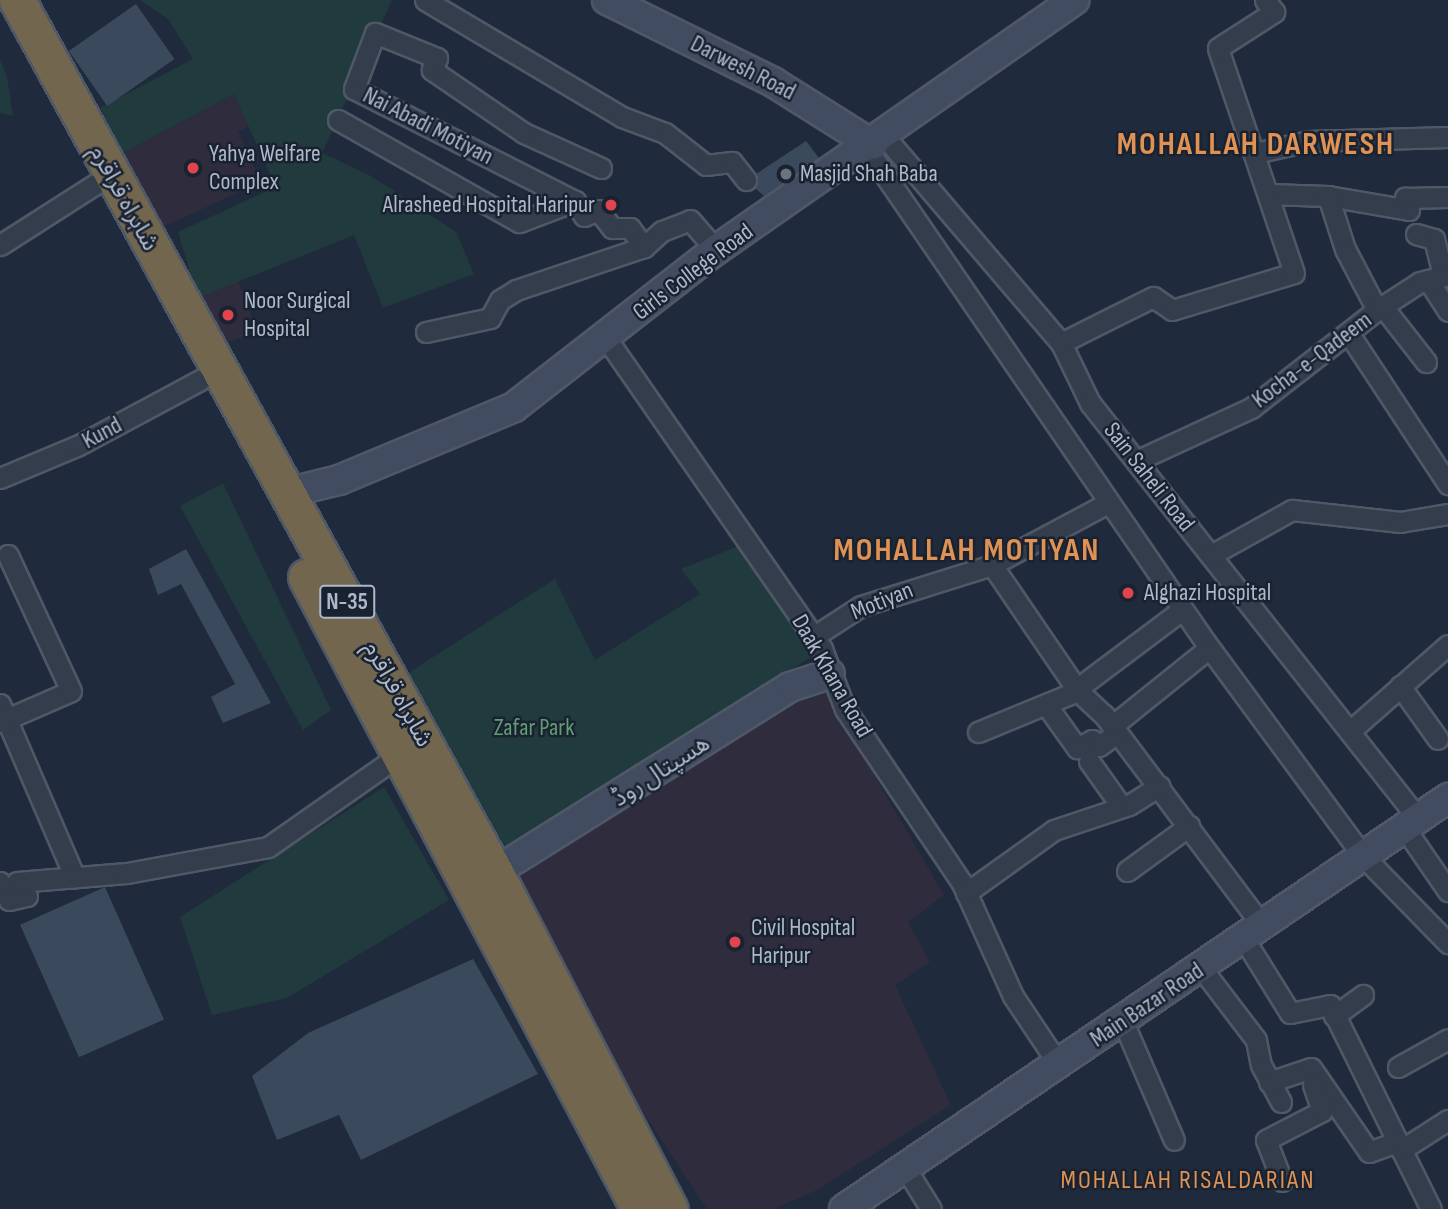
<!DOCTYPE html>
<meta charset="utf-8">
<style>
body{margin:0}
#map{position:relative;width:1448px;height:1209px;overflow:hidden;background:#1f2b3c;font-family:"Sofia Sans Condensed","Noto Sans Arabic",sans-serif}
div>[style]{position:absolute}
.medical>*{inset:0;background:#2e2c3d}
.green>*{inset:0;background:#213a3d}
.building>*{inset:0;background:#3b495d;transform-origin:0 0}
.roads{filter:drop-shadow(2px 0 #4e5867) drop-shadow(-2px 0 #4e5867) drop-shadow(0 2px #4e5867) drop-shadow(0 -2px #4e5867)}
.street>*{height:19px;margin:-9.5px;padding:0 9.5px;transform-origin:9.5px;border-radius:9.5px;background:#333d4c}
.secondary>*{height:28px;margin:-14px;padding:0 14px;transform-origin:14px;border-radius:14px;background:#414c60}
.highway>*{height:35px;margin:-17.5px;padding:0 17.5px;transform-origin:17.5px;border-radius:17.5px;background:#73664f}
.dots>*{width:19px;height:19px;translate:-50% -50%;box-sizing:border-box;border:4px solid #192231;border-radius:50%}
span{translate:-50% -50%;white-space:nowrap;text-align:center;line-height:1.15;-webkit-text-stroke:5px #192231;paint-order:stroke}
.shield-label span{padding:2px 5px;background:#192231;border:2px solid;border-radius:5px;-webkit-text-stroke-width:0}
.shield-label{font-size:23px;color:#aeb8c9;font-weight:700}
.street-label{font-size:24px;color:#aeb8c9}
.poi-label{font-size:24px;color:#aeb8c9}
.left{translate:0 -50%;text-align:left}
.right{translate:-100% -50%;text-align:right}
.park-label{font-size:24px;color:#639c71}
.neighbourhood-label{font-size:26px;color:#df9253;letter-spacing:2px}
.district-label{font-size:32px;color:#df9253;font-weight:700;letter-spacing:2px}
</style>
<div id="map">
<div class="medical">
<i style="clip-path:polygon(234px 94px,253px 125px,238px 131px,261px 182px,161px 228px,123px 153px)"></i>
<i style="clip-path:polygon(237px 279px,258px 332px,220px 345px,198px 298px)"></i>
<i style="clip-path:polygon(822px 685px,944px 895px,908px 922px,930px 962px,895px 985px,951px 1105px,817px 1190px,774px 1209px,707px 1209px,633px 1097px,517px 878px)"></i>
</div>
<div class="green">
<i style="clip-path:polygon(140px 0,392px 0,322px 153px,371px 176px,456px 232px,474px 274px,383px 308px,354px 235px,198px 298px,178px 232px,276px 187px,234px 94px,123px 153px,100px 108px,193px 59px,168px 19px)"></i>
<i style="clip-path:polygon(0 60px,7px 76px,13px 116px,0 113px)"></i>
<i style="clip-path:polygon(223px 483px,331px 710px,303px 730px,180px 506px)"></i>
<i style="clip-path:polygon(746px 543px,820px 651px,500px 859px,402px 677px,555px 579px,595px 660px,700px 594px,681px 569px)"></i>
<i style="clip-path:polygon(384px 787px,449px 900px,287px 998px,212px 1015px,180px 917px)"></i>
</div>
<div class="building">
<i style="left:136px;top:4px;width:67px;height:82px;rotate:55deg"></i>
<i style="clip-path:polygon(806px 141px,819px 158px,764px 196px,755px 188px,756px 174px)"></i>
<i style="clip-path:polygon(186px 549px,271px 703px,223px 723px,211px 697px,235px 684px,181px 584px,158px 595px,149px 569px)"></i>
<i style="left:105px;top:887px;width:145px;height:93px;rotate:66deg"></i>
<i style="clip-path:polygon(473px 959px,538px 1074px,361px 1160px,339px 1115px,277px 1140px,252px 1076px,308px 1033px)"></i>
</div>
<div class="roads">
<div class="street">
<i style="left:425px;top:0;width:229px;rotate:30.7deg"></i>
<i style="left:622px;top:117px;width:46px;rotate:20.4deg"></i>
<i style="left:665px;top:133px;width:52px;rotate:38deg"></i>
<i style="left:706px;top:165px;width:26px;rotate:-7deg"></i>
<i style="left:732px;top:162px;width:23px;rotate:52deg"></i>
<i style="left:338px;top:120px;width:208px;rotate:29.4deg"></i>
<i style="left:519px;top:222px;width:60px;rotate:-20.6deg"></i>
<i style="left:885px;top:137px;width:271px;rotate:49.5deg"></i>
<i style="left:1061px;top:343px;width:67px;rotate:64.2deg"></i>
<i style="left:1090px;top:403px;width:528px;rotate:51.7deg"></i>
<i style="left:867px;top:149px;width:599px;rotate:55.54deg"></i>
<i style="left:1206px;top:643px;width:265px;rotate:53.6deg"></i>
<i style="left:1363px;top:856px;width:122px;rotate:45.7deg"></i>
<i style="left:1255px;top:153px;width:55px;rotate:-12.5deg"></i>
<i style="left:1309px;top:141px;width:139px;rotate:-1.6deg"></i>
<i style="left:601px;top:168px;width:85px;rotate:-155.6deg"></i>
<i style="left:524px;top:133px;width:112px;rotate:-145.6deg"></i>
<i style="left:432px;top:70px;width:13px;rotate:-67deg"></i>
<i style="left:437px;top:58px;width:67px;rotate:-158deg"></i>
<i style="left:375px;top:33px;width:60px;rotate:110.6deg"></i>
<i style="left:354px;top:89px;width:248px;rotate:26.9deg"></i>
<i style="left:575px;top:201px;width:17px;rotate:59deg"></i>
<i style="left:584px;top:216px;width:15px;rotate:-23deg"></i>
<i style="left:598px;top:210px;width:23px;rotate:52deg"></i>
<i style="left:612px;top:228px;width:18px"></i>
<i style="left:630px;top:228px;width:24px;rotate:54deg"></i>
<i style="left:1268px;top:194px;width:60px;rotate:1.9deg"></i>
<i style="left:1328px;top:196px;width:82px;rotate:9.8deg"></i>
<i style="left:1409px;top:210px;width:13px;rotate:-108deg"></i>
<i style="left:1405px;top:198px;width:43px;rotate:-1.3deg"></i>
<i style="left:1328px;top:196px;width:56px;rotate:72.2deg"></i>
<i style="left:1345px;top:249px;width:69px;rotate:62.3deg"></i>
<i style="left:1416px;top:234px;width:19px;rotate:16deg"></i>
<i style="left:1434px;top:239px;width:38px;rotate:76deg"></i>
<i style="left:0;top:245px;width:115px;rotate:-32.6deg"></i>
<i style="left:1428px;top:280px;width:37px;rotate:57deg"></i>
<i style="left:1383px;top:307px;width:70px;rotate:52deg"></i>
<i style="left:426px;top:332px;width:66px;rotate:-12.3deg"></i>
<i style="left:490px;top:318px;width:21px;rotate:-61deg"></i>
<i style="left:500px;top:300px;width:19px;rotate:-32deg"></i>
<i style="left:516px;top:290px;width:135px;rotate:-18.6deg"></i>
<i style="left:644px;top:247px;width:24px;rotate:-42deg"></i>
<i style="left:662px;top:231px;width:30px;rotate:-21deg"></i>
<i style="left:690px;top:220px;width:40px;rotate:49deg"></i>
<i style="left:1349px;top:334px;width:180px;rotate:56.6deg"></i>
<i style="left:606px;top:338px;width:379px;rotate:55.2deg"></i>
<i style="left:822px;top:649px;width:64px;rotate:69deg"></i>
<i style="left:845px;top:709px;width:210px;rotate:56.1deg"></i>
<i style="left:962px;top:883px;width:124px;rotate:65.7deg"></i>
<i style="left:1013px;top:996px;width:79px;rotate:56.3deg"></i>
<i style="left:1061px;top:343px;width:103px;rotate:-26.6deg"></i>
<i style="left:1153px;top:297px;width:23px;rotate:34deg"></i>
<i style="left:1172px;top:310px;width:127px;rotate:-16.9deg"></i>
<i style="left:1294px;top:273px;width:237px;rotate:-108.7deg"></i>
<i style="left:1218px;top:48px;width:67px;rotate:-32.7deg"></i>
<i style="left:1274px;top:12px;width:15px;rotate:-127deg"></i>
<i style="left:1136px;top:461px;width:127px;rotate:-24.7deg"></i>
<i style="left:1251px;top:408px;width:160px;rotate:-37.9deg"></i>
<i style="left:1377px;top:310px;width:51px;rotate:-33.1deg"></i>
<i style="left:1420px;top:282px;width:29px;rotate:-14deg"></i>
<i style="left:0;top:478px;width:83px;rotate:-22.6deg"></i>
<i style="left:77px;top:446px;width:140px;rotate:-28.2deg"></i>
<i style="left:1211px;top:555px;width:93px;rotate:-29.1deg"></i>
<i style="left:1292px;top:510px;width:109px;rotate:6.3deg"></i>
<i style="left:1400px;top:522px;width:49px;rotate:-9.5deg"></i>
<i style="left:992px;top:565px;width:153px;rotate:55.7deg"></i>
<i style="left:1078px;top:691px;width:35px;rotate:43deg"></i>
<i style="left:1104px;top:715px;width:265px;rotate:53.1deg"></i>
<i style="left:813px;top:637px;width:57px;rotate:-32.9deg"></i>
<i style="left:861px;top:606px;width:137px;rotate:-17.4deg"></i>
<i style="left:992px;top:565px;width:129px;rotate:-28.2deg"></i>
<i style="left:1400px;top:686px;width:65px;rotate:54.4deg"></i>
<i style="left:0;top:704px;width:189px;rotate:66.7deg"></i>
<i style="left:1047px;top:706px;width:52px;rotate:54.5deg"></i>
<i style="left:1077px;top:748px;width:17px;rotate:-28deg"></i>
<i style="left:1092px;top:740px;width:9px;rotate:41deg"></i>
<i style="left:1099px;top:746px;width:22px;rotate:-36deg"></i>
<i style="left:0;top:722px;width:77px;rotate:-23.6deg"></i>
<i style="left:71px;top:691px;width:150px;rotate:-114.9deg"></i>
<i style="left:1112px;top:726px;width:124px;rotate:-38.8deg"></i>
<i style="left:1350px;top:731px;width:130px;rotate:-41.3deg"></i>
<i style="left:978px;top:732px;width:100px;rotate:-22.4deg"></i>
<i style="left:1070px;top:694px;width:140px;rotate:-36.9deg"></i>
<i style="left:1089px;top:761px;width:55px;rotate:54.6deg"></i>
<i style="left:1404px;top:827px;width:78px;rotate:55.5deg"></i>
<i style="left:1127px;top:871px;width:77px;rotate:-36deg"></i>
<i style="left:0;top:882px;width:20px;rotate:63deg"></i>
<i style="left:9px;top:900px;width:18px;rotate:-13deg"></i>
<i style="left:27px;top:896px;width:17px;rotate:-126deg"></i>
<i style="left:17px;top:882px;width:110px;rotate:-4.7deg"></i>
<i style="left:127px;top:873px;width:143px;rotate:-10.4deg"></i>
<i style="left:268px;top:847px;width:162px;rotate:-35deg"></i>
<i style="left:966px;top:893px;width:108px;rotate:-35.6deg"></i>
<i style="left:1054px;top:830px;width:79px;rotate:-18.4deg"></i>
<i style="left:1129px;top:805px;width:36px;rotate:-32deg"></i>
<i style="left:1244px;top:939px;width:87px;rotate:58.1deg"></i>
<i style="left:1290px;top:1013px;width:41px;rotate:-11.3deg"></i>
<i style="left:1330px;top:1005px;width:228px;rotate:63.7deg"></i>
<i style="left:1202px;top:969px;width:89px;rotate:52.7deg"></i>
<i style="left:1256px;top:1040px;width:25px;rotate:79deg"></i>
<i style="left:1261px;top:1065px;width:42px;rotate:61.6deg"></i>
<i style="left:1334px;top:1016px;width:36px;rotate:-36deg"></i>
<i style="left:1124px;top:1024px;width:126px;rotate:66.7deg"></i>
<i style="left:1398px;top:1067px;width:57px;rotate:-29.2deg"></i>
<i style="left:1269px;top:1082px;width:44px;rotate:-18.4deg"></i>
<i style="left:1311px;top:1068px;width:102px;rotate:55.4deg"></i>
<i style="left:1369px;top:1152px;width:30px;rotate:-20deg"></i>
<i style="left:1401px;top:1150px;width:56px;rotate:-32.6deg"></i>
<i style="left:906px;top:1169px;width:47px;rotate:58deg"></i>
<i style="left:1282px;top:1181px;width:44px;rotate:-111.3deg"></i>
<i style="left:1266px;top:1140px;width:63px;rotate:-27.4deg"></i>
<i style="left:1322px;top:1111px;width:28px;rotate:-109deg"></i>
</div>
<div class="secondary">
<i style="left:607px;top:0;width:185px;rotate:26.3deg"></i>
<i style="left:773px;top:82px;width:118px;rotate:32.2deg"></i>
<i style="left:286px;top:493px;width:55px;rotate:-13.8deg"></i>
<i style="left:339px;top:480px;width:190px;rotate:-22.6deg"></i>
<i style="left:514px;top:407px;width:256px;rotate:-37.9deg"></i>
<i style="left:716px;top:250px;width:437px;rotate:-34.9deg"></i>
<i style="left:495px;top:872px;width:348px;rotate:-32.1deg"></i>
<i style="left:790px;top:687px;width:42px;rotate:-18deg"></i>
<i style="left:844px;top:1209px;width:731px;rotate:-34.23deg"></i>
</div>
<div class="highway">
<i style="left:17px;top:0;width:994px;rotate:61.27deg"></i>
<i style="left:495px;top:872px;width:380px;rotate:62.6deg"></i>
<i style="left:306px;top:577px;width:714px;rotate:62.22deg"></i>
</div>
</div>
<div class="dots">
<i style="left:193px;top:168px;background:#e0444e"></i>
<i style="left:786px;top:174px;background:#6b7280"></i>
<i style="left:611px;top:205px;background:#e0444e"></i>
<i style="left:228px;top:315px;background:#e0444e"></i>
<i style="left:1128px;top:593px;background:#e0444e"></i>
<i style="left:735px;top:942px;background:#e0444e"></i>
</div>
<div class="shield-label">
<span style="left:347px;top:602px">N-35</span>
</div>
<div class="street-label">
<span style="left:743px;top:68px;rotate:27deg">Darwesh Road</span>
<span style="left:428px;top:126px;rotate:27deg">Nai Abadi Motiyan</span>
<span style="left:124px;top:198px;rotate:61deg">شاہراہ قراقرم</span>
<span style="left:693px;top:272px;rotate:-37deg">Girls College Road</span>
<span style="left:1312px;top:360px;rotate:-37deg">Kocha-e-Qadeem</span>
<span style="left:102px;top:433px;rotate:-28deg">Kund</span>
<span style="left:1149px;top:477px;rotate:52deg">Sain Saheli Road</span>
<span style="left:882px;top:601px;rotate:-22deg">Motiyan</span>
<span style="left:832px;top:676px;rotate:60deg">Daak Khana Road</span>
<span style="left:398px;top:694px;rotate:61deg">شاہراہ قراقرم</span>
<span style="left:661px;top:771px;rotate:-33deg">ھسپتال روڈ</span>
<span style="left:1147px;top:1005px;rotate:-34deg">Main Bazar Road</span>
</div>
<div class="poi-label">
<span class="left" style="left:209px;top:168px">Yahya Welfare<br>Complex</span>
<span class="left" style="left:800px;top:174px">Masjid Shah Baba</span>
<span class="right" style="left:595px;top:205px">Alrasheed Hospital Haripur</span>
<span class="left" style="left:244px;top:315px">Noor Surgical<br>Hospital</span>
<span class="left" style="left:1144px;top:593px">Alghazi Hospital</span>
<span class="left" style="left:751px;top:942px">Civil Hospital<br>Haripur</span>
</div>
<div class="park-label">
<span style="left:534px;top:728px">Zafar Park</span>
</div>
<div class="neighbourhood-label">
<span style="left:1188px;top:1181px">MOHALLAH RISALDARIAN</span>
</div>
<div class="district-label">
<span style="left:1256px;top:145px">MOHALLAH DARWESH</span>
<span style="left:967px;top:551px">MOHALLAH MOTIYAN</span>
</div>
</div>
